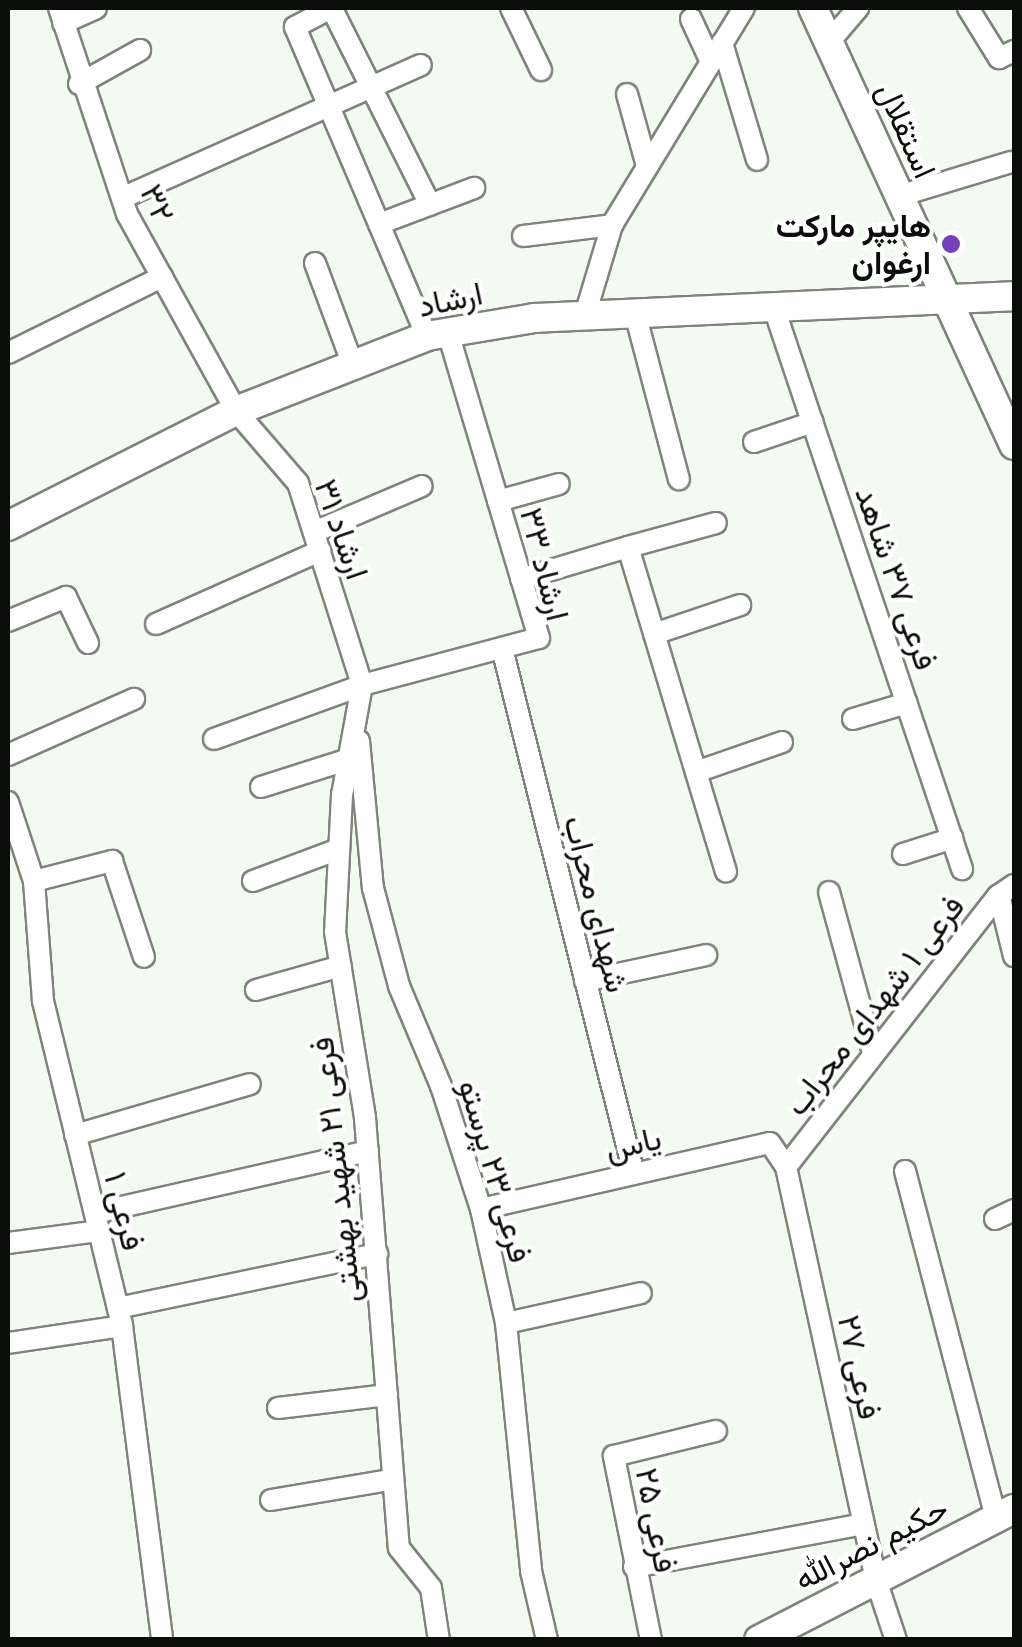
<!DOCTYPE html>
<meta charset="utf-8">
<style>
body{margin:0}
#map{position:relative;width:1022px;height:1647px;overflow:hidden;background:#f3faf1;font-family:Lato,Vazirmatn,sans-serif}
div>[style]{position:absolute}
.roads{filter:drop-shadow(2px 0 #7e847c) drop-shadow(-2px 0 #7e847c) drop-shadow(0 2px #7e847c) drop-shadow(0 -2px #7e847c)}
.street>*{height:20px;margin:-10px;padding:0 10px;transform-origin:10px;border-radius:10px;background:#fff}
.secondary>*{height:28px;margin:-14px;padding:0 14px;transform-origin:14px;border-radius:14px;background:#fff}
.dots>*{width:28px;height:28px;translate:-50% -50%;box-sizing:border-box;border:5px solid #fff;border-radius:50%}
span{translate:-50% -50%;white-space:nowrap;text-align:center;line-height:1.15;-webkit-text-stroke:8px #fff;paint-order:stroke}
.street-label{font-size:32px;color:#0b0d0a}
.poi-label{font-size:32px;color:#0b0d0a;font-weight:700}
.right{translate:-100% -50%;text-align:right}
.frame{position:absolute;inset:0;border:10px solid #0b0d0a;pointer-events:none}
</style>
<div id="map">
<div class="roads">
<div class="street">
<i style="left:59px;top:8px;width:217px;rotate:71.7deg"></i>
<i style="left:127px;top:214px;width:225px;rotate:61deg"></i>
<i style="left:236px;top:411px;width:95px;rotate:49.3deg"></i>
<i style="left:298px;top:483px;width:212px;rotate:72.4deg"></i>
<i style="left:362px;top:685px;width:112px;rotate:100.3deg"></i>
<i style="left:342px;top:795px;width:137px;rotate:92.9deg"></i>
<i style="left:335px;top:932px;width:188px;rotate:80.8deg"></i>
<i style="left:365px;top:1118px;width:431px;rotate:85.5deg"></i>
<i style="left:399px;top:1548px;width:51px;rotate:51.3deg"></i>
<i style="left:431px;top:1588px;width:53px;rotate:81.3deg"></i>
<i style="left:331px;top:8px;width:41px;rotate:152.2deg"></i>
<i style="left:295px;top:27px;width:336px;rotate:66.9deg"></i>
<i style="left:511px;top:8px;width:69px;rotate:64.2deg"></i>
<i style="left:968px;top:8px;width:59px;rotate:58.2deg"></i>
<i style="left:999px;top:58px;width:17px;rotate:-25deg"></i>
<i style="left:332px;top:9px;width:219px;rotate:63.4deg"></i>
<i style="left:691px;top:19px;width:47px;rotate:65.1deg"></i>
<i style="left:63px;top:23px;width:36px;rotate:-24deg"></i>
<i style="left:829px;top:42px;width:45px;rotate:-49.5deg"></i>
<i style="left:722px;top:43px;width:122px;rotate:73.3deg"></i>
<i style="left:79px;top:84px;width:70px;rotate:-29.1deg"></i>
<i style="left:627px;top:94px;width:75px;rotate:74.5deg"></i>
<i style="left:899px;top:196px;width:117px;rotate:-16.9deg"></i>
<i style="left:122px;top:198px;width:327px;rotate:-24deg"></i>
<i style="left:379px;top:224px;width:102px;rotate:-20.8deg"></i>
<i style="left:523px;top:236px;width:90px;rotate:-7deg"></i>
<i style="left:315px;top:263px;width:109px;rotate:69.6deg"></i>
<i style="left:773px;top:305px;width:595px;rotate:71.47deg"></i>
<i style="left:635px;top:313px;width:172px;rotate:75.2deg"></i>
<i style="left:585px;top:315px;width:94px;rotate:-73.3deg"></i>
<i style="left:612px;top:225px;width:254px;rotate:-58.7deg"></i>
<i style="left:8px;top:353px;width:172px;rotate:-26.3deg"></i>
<i style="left:754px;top:442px;width:62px;rotate:-18.7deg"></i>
<i style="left:498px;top:501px;width:63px;rotate:-15.6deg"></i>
<i style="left:314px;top:532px;width:117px;rotate:-23.1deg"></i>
<i style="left:628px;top:547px;width:91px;rotate:-15.3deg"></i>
<i style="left:521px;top:579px;width:112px;rotate:-16.7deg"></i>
<i style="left:628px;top:547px;width:339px;rotate:73.2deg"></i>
<i style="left:8px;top:621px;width:63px;rotate:-22.5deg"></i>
<i style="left:66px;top:597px;width:51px;rotate:64.4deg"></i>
<i style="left:156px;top:624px;width:180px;rotate:-24deg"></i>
<i style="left:654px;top:634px;width:91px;rotate:-18.6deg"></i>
<i style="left:502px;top:648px;width:542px;rotate:75.91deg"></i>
<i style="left:853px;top:719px;width:56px;rotate:-16.5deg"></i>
<i style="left:214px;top:739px;width:158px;rotate:-20deg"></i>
<i style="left:362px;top:685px;width:183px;rotate:-14.9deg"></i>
<i style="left:539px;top:638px;width:318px;rotate:-106.6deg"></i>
<i style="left:359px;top:741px;width:148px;rotate:84.6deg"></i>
<i style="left:373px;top:888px;width:101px;rotate:75.1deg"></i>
<i style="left:399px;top:986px;width:108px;rotate:67.2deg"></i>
<i style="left:441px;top:1086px;width:129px;rotate:72deg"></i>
<i style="left:481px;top:1209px;width:117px;rotate:77.6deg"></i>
<i style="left:506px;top:1323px;width:249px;rotate:84.2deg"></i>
<i style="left:531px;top:1571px;width:71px;rotate:76.9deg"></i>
<i style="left:8px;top:755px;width:138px;rotate:-24deg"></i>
<i style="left:696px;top:772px;width:91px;rotate:-19.2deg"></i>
<i style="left:261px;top:787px;width:103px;rotate:-17.6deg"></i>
<i style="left:8px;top:802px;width:83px;rotate:71.8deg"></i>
<i style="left:34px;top:881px;width:120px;rotate:85.7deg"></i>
<i style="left:43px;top:1001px;width:334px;rotate:76.3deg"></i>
<i style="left:122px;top:1326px;width:317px;rotate:82.7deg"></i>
<i style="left:903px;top:854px;width:52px;rotate:-17.7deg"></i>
<i style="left:34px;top:881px;width:81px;rotate:-14.4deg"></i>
<i style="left:112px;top:861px;width:101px;rotate:71.6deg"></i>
<i style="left:253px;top:881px;width:92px;rotate:-20.4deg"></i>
<i style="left:829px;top:892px;width:167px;rotate:74.7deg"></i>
<i style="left:999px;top:895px;width:63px;rotate:76.2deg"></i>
<i style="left:585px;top:981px;width:124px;rotate:-12.1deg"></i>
<i style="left:256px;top:990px;width:88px;rotate:-15.8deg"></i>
<i style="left:75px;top:1135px;width:182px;rotate:-16.2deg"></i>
<i style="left:786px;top:1167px;width:344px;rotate:-52deg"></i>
<i style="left:998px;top:896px;width:19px;rotate:-35deg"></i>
<i style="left:905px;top:1171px;width:359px;rotate:75.3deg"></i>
<i style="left:481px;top:1209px;width:296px;rotate:-12.9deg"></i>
<i style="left:770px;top:1143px;width:29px;rotate:56deg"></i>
<i style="left:786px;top:1167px;width:423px;rotate:77.7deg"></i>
<i style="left:876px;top:1580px;width:63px;rotate:71.6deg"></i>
<i style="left:95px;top:1213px;width:280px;rotate:-12.8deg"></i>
<i style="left:995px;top:1219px;width:21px;rotate:-25deg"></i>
<i style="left:8px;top:1243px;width:92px;rotate:-7.5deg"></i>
<i style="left:118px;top:1308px;width:265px;rotate:-11.8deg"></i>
<i style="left:506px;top:1323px;width:138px;rotate:-12.5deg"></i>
<i style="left:8px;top:1343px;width:115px;rotate:-8.5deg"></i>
<i style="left:278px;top:1408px;width:110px;rotate:-6.8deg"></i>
<i style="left:271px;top:1500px;width:120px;rotate:-9.6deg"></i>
<i style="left:634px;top:1567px;width:233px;rotate:-10.6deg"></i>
<i style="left:651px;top:1640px;width:188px;rotate:-101.4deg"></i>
<i style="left:614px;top:1456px;width:105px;rotate:-13.8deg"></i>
</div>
<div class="secondary">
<i style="left:813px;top:8px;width:481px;rotate:65.3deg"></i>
<i style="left:8px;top:526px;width:255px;rotate:-26.8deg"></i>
<i style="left:236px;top:411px;width:205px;rotate:-21.4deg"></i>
<i style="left:427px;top:336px;width:109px;rotate:-9.5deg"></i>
<i style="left:534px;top:318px;width:481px;rotate:-2.6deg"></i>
<i style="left:759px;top:1640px;width:287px;rotate:-27.2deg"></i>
</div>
</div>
<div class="dots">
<i style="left:951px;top:244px;background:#7342ba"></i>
</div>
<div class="street-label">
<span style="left:907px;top:130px;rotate:66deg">استقلال</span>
<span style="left:158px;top:203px;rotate:65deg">۳۲</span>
<span style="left:450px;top:299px;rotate:-12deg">ارشاد</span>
<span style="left:342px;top:529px;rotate:71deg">ارشاد ۳۱</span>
<span style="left:545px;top:564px;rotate:76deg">ارشاد ۳۳</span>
<span style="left:897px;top:578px;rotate:71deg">فرعی ۳۷ شاهد</span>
<span style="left:597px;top:904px;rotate:76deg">شهدای محراب</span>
<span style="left:874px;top:1005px;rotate:-52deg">فرعی ۱ شهدای محراب</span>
<span style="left:633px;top:1143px;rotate:-13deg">یاس</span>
<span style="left:335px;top:1170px;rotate:-96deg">فرعی ۲۱ شهید بهشتی</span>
<span style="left:496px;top:1171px;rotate:74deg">فرعی ۲۳ پرستو</span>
<span style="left:125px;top:1211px;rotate:76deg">فرعی ۱</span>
<span style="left:860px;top:1367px;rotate:78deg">فرعی ۲۷</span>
<span style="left:657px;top:1520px;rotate:79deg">فرعی ۲۵</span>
<span style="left:871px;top:1543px;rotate:-27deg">حکیم نصرالله</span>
</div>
<div class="poi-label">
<span class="right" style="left:931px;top:244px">هایپر مارکت<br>ارغوان</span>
</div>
<div class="frame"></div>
</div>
